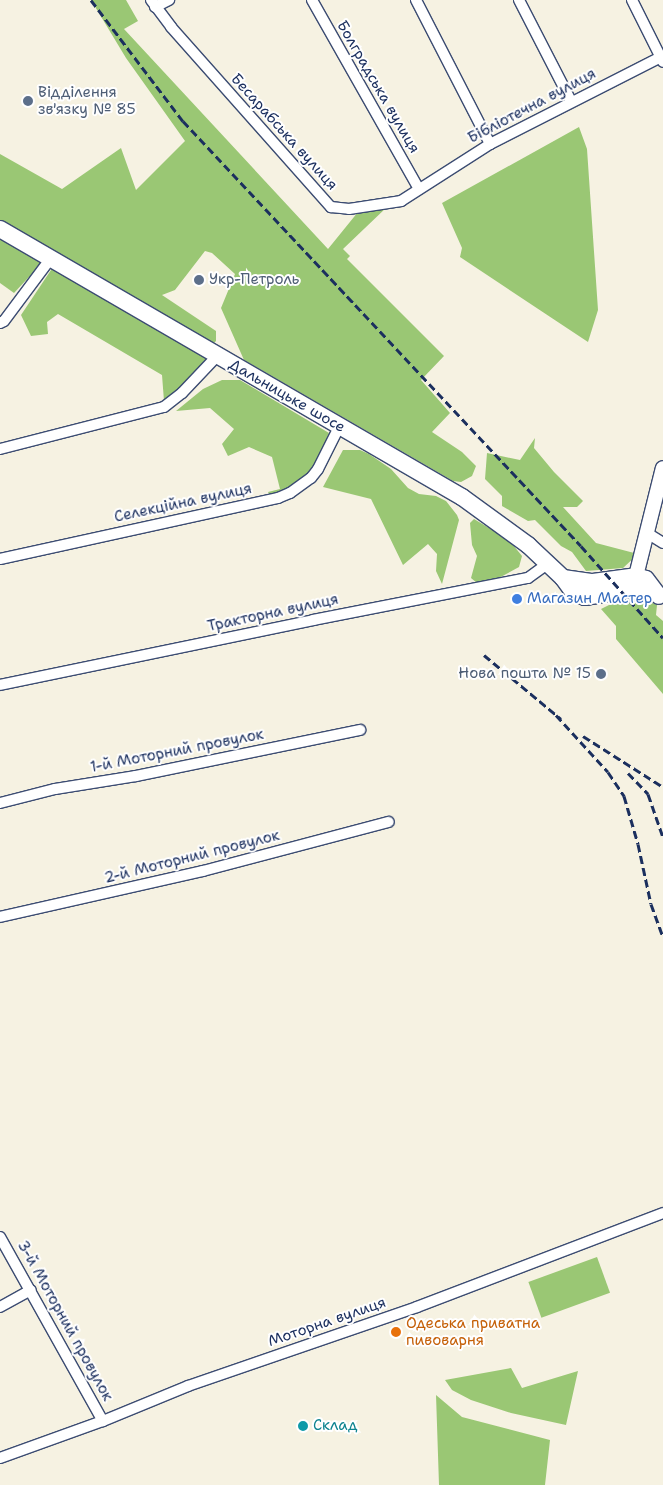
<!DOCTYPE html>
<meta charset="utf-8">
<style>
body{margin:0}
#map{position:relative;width:663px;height:1485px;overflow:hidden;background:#f6f2e2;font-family:"Shantell Sans",sans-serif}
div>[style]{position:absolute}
.green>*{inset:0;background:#9ac774;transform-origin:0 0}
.roads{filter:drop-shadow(1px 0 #3c4c72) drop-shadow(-1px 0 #3c4c72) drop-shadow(0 1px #3c4c72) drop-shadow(0 -1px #3c4c72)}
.street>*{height:10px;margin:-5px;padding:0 5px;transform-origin:5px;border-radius:5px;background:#fff}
.secondary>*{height:14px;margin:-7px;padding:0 7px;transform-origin:7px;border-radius:7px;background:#fff}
.primary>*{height:16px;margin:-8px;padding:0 8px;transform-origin:8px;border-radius:8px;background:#fff}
.rail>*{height:3px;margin-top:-1.5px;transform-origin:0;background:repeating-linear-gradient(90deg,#1b2f5e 0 8px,transparent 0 12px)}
.dots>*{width:14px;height:14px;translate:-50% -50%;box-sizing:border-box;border:2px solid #fff;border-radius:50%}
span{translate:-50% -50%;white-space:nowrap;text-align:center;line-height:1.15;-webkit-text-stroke:4px #fff;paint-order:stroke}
.street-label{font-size:15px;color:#1b2f5e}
.service-label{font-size:15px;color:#4e5e75}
.left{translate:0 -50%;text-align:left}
.right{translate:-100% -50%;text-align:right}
.shop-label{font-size:15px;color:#366cbe}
.food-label{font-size:15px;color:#c56008}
.culture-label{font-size:15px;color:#0d838f}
</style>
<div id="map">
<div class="green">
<i style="clip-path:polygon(91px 0,126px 0,138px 21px,124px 29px,328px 249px,358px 212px,387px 207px,343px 249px,350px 256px,347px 259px,444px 356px,421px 380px,450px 413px,432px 432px,462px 452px,476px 466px,472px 476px,461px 482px,453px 481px,244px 360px,221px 308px,235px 274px,212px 253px,205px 251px,175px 290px,162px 295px,216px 331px,216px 341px,212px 345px,0 220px,0 154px,62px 189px,121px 148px,136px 190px,185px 141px,126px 58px)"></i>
<i style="clip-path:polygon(579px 127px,587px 149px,598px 310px,588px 342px,460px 257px,462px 248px,442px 203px)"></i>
<i style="clip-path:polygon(0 235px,45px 260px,14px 293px,0 283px)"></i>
<i style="clip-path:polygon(53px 267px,209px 356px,180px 392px,164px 401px,162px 375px,58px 314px,47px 322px,48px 334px,31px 336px,21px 315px)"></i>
<i style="clip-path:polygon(222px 380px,240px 380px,329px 433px,311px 475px,282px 493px,270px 496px,268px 492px,280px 489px,272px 457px,249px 447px,228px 456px,222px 444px,234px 429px,210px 408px,176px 411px,203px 389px)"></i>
<i style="clip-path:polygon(535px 438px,534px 448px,554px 472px,583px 501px,577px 507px,563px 507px,596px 543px,638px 554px,623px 568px,586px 571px,572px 552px,561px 546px,535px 520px,528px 521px,502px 506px,502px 496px,485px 479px,487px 453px,520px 460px)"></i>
<i style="clip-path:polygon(343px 450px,360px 450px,369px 454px,391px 469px,408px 488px,419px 494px,436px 496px,446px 501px,457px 515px,459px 520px,442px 584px,436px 571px,437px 554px,428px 544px,403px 565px,371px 499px,323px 487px)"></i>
<i style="clip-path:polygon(474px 519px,509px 540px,522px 556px,519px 567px,495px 580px,477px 583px,471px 578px,477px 556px,472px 545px,470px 523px)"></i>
<i style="clip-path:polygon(629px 595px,639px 597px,657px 605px,656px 615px,663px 621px,663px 694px,616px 639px,616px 626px,601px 609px)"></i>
<i style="left:597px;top:1257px;width:38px;height:73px;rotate:70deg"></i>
<i style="clip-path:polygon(511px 1368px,522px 1388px,578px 1371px,566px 1425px,511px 1413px,471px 1400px,452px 1390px,445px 1380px)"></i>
<i style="clip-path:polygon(436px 1395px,462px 1417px,550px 1440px,545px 1485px,439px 1485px)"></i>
</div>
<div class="roads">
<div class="street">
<i style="left:151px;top:0;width:34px;rotate:53deg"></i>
<i style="left:171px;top:27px;width:241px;rotate:48.4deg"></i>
<i style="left:331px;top:207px;width:18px;rotate:6deg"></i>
<i style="left:349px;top:209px;width:53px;rotate:-8.7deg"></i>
<i style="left:401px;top:201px;width:106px;rotate:-32.6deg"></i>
<i style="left:490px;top:144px;width:194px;rotate:-27deg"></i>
<i style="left:312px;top:0;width:217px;rotate:60.5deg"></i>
<i style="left:416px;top:0;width:162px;rotate:62.8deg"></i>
<i style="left:519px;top:0;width:114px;rotate:62.8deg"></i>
<i style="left:632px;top:0;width:69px;rotate:63.4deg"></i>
<i style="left:155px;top:7px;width:16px;rotate:-27deg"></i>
<i style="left:0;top:323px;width:4px;rotate:-27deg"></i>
<i style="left:4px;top:321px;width:79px;rotate:-53.3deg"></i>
<i style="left:0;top:449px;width:169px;rotate:-14.4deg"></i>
<i style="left:164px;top:407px;width:23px;rotate:-38deg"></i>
<i style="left:182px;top:393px;width:52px;rotate:-46.5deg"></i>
<i style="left:647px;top:533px;width:19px;rotate:32deg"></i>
<i style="left:0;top:559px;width:285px;rotate:-12.4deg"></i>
<i style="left:278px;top:498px;width:13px;rotate:-23deg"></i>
<i style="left:290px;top:493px;width:26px;rotate:-36deg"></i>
<i style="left:311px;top:478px;width:11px;rotate:-52deg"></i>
<i style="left:318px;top:469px;width:47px;rotate:-63.4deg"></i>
<i style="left:0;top:685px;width:320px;rotate:-11.7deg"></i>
<i style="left:313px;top:620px;width:219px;rotate:-11.1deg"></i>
<i style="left:528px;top:578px;width:24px;rotate:-36deg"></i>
<i style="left:0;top:803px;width:57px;rotate:-14.3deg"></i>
<i style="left:55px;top:789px;width:82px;rotate:-9.1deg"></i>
<i style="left:136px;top:776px;width:229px;rotate:-11.6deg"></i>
<i style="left:0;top:917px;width:208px;rotate:-12.8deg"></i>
<i style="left:203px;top:871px;width:192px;rotate:-14.8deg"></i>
<i style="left:0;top:1237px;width:211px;rotate:60.8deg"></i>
<i style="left:0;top:1307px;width:35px;rotate:-29deg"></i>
<i style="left:0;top:1458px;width:109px;rotate:-19.8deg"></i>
<i style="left:103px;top:1421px;width:92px;rotate:-22.4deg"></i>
<i style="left:188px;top:1386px;width:242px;rotate:-19deg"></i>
<i style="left:417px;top:1307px;width:263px;rotate:-20.9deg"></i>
</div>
<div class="secondary">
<i style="left:636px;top:576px;width:111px;rotate:-76deg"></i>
</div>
<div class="primary">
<i style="left:0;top:229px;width:534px;rotate:30.12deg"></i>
<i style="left:462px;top:497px;width:82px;rotate:36deg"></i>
<i style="left:528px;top:545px;width:48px;rotate:43.3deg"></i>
<i style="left:563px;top:578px;width:17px;rotate:54deg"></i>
<i style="left:573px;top:592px;width:13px;rotate:23deg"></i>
<i style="left:585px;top:597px;width:50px;rotate:-9.3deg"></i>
<i style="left:634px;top:589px;width:24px;rotate:12deg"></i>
<i style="left:563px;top:578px;width:30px;rotate:8deg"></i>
<i style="left:593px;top:582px;width:43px;rotate:-7.9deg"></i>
<i style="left:636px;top:576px;width:10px;rotate:17deg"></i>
<i style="left:646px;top:579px;width:21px;rotate:53deg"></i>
</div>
</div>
<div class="rail">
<i style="left:91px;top:0;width:152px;rotate:52.8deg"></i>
<i style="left:183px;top:121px;width:582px;rotate:46.88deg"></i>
<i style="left:581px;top:546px;width:123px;rotate:48.3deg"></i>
<i style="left:484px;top:655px;width:100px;rotate:39.7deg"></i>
<i style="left:556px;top:715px;width:77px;rotate:47.6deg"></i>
<i style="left:608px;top:772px;width:29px;rotate:56deg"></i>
<i style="left:624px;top:796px;width:50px;rotate:73.7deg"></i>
<i style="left:638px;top:844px;width:61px;rotate:77.8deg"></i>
<i style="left:651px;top:904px;width:35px;rotate:70deg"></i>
<i style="left:583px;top:736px;width:95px;rotate:32.5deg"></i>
<i style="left:628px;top:773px;width:29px;rotate:46deg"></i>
<i style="left:648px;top:794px;width:46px;rotate:70.8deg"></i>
</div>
<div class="dots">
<i style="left:28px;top:101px;background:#5c6f8a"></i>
<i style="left:199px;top:280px;background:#5c6f8a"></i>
<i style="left:517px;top:599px;background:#3f7fe0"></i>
<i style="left:601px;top:674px;background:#5c6f8a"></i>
<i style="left:396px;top:1332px;background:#e8710a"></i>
<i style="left:303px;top:1426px;background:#0f9aa8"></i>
</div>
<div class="street-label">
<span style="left:378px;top:87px;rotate:60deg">Болградська вулиця</span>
<span style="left:532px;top:106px;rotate:-28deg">Бібліотечна вулиця</span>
<span style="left:284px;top:132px;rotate:48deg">Бесарабська вулиця</span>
<span style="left:287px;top:396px;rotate:30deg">Дальницьке шосе</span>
<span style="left:183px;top:503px;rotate:-12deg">Селекційна вулиця</span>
<span style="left:273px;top:613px;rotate:-12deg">Тракторна вулиця</span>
<span style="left:177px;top:751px;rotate:-11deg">1-й Моторний провулок</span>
<span style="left:192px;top:857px;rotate:-14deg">2-й Моторний провулок</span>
<span style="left:65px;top:1321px;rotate:61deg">3-й Моторний провулок</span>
<span style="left:327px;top:1322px;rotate:-19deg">Моторна вулиця</span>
</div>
<div class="service-label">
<span class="left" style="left:38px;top:101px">Відділення<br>зв'язку № 85</span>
<span class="left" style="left:209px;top:280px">Укр-Петроль</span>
<span class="right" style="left:591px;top:674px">Нова пошта № 15</span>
</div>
<div class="shop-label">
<span class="left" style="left:527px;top:599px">Магазин Мастер</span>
</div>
<div class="food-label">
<span class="left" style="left:406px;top:1332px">Одеська приватна<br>пивоварня</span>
</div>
<div class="culture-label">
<span class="left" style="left:313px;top:1426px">Склад</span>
</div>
</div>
